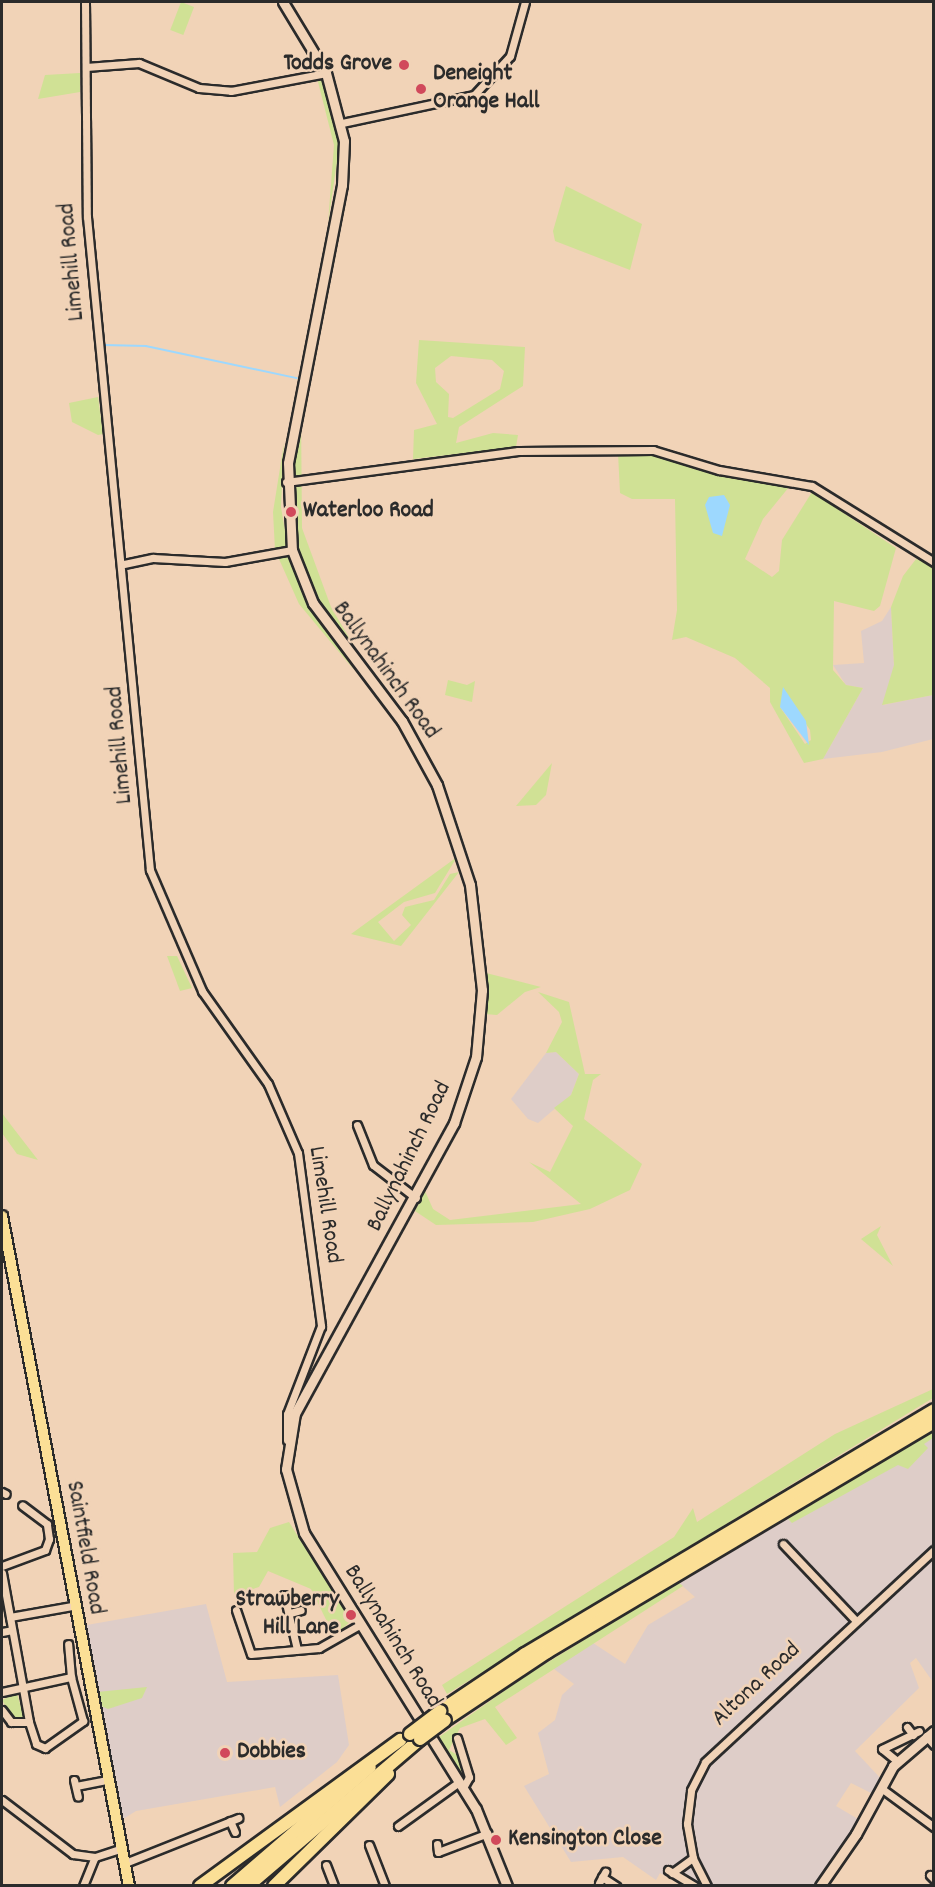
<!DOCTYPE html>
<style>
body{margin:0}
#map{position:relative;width:935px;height:1887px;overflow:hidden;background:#f1d3b7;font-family:Dekko,sans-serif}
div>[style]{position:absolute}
.built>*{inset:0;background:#decdc8}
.green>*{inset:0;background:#d0e195;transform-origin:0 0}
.water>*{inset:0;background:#9dd8fe}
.stream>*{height:1.5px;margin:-0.75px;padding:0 0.75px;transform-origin:0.75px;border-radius:0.75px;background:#9dd8fe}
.roads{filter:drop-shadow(2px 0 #2b2b2b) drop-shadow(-2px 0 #2b2b2b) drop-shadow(0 2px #2b2b2b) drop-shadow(0 -2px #2b2b2b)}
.street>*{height:7px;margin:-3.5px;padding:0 3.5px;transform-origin:3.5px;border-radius:3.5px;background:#f1d3b7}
.secondary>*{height:9px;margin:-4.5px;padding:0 4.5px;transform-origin:4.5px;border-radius:4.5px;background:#f1d3b7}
.primary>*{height:10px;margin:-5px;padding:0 5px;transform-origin:5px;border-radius:5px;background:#fbdf96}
.highway>*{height:12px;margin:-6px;padding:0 6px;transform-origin:6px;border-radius:6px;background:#fbdf96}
.bridges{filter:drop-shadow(2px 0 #2b2b2b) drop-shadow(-2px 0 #2b2b2b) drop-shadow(0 2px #2b2b2b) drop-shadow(0 -2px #2b2b2b)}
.highway-bridge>*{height:12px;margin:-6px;padding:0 6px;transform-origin:6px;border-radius:6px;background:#fbdf96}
.dots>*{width:16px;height:16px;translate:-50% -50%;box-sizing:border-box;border:3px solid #f1d3b7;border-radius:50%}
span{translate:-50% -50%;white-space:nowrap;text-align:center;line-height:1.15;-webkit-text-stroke:5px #f1d3b7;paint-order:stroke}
.poi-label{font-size:24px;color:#2b2b2b;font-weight:700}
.right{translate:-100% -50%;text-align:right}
.left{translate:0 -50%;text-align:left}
.street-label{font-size:24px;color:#2b2b2b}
.frame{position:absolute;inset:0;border:3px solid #2b2b2b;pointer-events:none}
</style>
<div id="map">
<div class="built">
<i style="clip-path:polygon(891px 607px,894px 666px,883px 705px,933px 695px,933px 739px,882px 752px,823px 759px,863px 688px,846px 685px,833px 665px,864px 663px,861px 631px,882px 621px)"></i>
<i style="clip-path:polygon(556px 1052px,579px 1074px,571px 1095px,538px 1123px,528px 1119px,511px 1099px,546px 1053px)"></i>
<i style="clip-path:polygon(933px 1435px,933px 1682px,916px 1658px,910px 1663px,919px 1688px,855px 1751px,884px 1782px,877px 1796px,851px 1783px,836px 1806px,863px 1822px,820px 1885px,682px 1885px,660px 1873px,656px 1880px,623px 1857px,571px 1862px,524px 1786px,549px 1774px,538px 1733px,555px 1720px,562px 1695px,574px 1684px,550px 1666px,590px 1641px,625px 1664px,648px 1625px,695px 1597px,678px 1582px)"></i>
<i style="clip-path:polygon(206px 1604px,227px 1682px,338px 1675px,349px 1745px,337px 1762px,280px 1807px,275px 1787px,136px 1811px,120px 1821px,81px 1626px)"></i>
</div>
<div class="green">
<i style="left:181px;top:2px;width:14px;height:30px;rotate:21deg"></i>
<i style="clip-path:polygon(80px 73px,80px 92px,38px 99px,45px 75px)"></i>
<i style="clip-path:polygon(317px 78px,323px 80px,340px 141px,328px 223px,334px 145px)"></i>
<i style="clip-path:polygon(566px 186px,642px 224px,630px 270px,555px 241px,553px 231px)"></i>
<i style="clip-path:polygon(evenodd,419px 340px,525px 347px,523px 386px,459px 427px,456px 443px,493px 433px,518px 435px,516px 447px,413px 459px,414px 430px,437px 424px,416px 383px,419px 340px,451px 356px,492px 360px,504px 371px,500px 389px,453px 418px,448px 417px,449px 394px,436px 382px,435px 368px,451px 356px)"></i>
<i style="clip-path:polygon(98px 397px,103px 434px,98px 435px,72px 422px,69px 403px)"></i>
<i style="clip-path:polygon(301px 412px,302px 528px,331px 607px,364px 663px,323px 609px,294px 546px,291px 462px)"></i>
<i style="clip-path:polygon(284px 443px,281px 507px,290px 561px,310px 605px,354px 670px,299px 604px,275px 550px,273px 512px)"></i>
<i style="clip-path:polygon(evenodd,618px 453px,657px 455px,710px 473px,789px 487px,763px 519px,745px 559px,772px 577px,779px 571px,782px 540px,812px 492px,896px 548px,880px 606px,874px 611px,834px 601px,833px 670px,846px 685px,863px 688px,823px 759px,804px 763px,770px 702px,770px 688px,735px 658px,686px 637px,672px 640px,677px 610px,675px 499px,632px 499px,620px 493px,618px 453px,790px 700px,810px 730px,811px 740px,805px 744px,780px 707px,790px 700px)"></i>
<i style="clip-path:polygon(916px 559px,933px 566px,933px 695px,882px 705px,894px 665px,891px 607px,903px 576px)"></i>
<i style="clip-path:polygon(448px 680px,467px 685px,475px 681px,472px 702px,445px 695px)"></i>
<i style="clip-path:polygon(552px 763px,546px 795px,536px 805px,516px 806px)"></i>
<i style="clip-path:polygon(457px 857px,435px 893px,404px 902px,378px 922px,394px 941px,411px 925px,402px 915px,405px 907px,434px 900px,450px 874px,459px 872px,401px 946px,351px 934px)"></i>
<i style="clip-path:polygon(167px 956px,177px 956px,192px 988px,180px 991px)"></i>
<i style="clip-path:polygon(486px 973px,541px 987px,525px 992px,497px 1015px,485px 1014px)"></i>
<i style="clip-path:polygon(538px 992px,569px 1002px,585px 1074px,601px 1074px,593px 1080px,584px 1119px,642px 1164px,630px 1190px,590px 1209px,533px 1222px,436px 1225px,415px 1211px,425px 1191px,433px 1209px,450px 1220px,581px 1204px,529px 1162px,550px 1172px,573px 1126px,554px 1108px,571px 1095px,579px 1074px,556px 1052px,546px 1053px,562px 1022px,559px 1012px)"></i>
<i style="clip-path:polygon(2px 1113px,14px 1129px,38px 1160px,17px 1154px,2px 1133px)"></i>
<i style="clip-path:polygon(881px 1226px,877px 1235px,893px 1266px,861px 1239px)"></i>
<i style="clip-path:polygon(933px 1389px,933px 1398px,447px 1694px,442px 1685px,674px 1537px,693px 1508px,697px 1522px,835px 1434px)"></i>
<i style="clip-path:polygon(933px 1431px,933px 1438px,924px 1444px,928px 1448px,908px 1469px,898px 1465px,792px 1523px,788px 1519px)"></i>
<i style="clip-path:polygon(289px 1522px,351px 1621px,334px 1636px,311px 1589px,268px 1571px,259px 1587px,234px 1595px,233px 1553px,257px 1552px,270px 1528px)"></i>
<i style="clip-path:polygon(678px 1582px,683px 1586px,495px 1707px,517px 1738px,506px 1745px,485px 1719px,460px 1728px,449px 1750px,459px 1756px,463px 1780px,439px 1737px,524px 1677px)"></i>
<i style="clip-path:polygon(147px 1687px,142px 1698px,108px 1709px,99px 1705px,97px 1692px)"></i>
<i style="clip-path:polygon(17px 1693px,24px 1718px,15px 1721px,2px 1700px)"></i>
</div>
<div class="water">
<i style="clip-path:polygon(724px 495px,730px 505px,722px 536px,713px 533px,705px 505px,709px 497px)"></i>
<i style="clip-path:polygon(783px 687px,806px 721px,809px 745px,780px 707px)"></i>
</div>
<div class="stream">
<i style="left:104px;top:345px;width:42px;rotate:1.4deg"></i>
<i style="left:146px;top:346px;width:154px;rotate:12deg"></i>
</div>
<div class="roads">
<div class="street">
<i style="left:85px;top:2px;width:215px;rotate:89.5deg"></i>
<i style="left:87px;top:217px;width:656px;rotate:84.49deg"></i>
<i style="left:150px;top:870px;width:132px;rotate:66.7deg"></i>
<i style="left:202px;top:991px;width:114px;rotate:54.6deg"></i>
<i style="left:268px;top:1084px;width:75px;rotate:66.5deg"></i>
<i style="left:298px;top:1153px;width:175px;rotate:82.4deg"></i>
<i style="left:321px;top:1326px;width:94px;rotate:111.1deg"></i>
<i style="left:287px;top:1414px;width:26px;rotate:90deg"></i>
<i style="left:86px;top:67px;width:53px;rotate:-4.3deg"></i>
<i style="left:139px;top:63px;width:65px;rotate:22.6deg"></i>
<i style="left:199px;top:88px;width:32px;rotate:5deg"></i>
<i style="left:231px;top:91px;width:97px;rotate:-10.7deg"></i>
<i style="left:342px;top:123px;width:135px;rotate:-12deg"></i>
<i style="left:474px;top:95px;width:53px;rotate:-47.3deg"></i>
<i style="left:510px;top:56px;width:56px;rotate:-74.5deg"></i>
<i style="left:286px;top:482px;width:234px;rotate:-7.6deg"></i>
<i style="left:518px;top:451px;width:135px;rotate:-0.4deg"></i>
<i style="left:653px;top:450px;width:69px;rotate:16.9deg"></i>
<i style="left:719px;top:470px;width:94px;rotate:9.8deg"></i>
<i style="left:812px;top:486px;width:144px;rotate:31.9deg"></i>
<i style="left:124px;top:564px;width:30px;rotate:-12deg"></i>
<i style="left:153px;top:558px;width:72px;rotate:3.2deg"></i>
<i style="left:225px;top:562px;width:68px;rotate:-10.2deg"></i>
<i style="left:357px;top:1125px;width:43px;rotate:68.2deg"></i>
<i style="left:373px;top:1165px;width:54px;rotate:37.5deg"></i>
<i style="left:2px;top:1492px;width:4px;rotate:27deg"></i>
<i style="left:783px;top:1544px;width:106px;rotate:46.5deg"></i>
<i style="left:2px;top:1566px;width:46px;rotate:-20.4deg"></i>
<i style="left:45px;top:1550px;width:12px;rotate:-70deg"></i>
<i style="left:49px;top:1539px;width:15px;rotate:-98deg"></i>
<i style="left:47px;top:1524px;width:31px;rotate:-143deg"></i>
<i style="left:2px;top:1573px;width:151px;rotate:79.7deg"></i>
<i style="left:29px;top:1722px;width:23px;rotate:72deg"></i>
<i style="left:36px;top:1744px;width:10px;rotate:24deg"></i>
<i style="left:45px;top:1748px;width:47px;rotate:-35.4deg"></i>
<i style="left:83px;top:1721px;width:46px;rotate:-105.3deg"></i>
<i style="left:284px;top:1595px;width:56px;rotate:76.5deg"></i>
<i style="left:236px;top:1610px;width:46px;rotate:71.2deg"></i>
<i style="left:251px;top:1654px;width:68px;rotate:-5deg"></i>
<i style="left:319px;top:1648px;width:48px;rotate:-29.7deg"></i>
<i style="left:290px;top:1613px;width:11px;rotate:-15deg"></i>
<i style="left:10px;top:1617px;width:63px;rotate:-10.1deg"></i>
<i style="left:2px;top:1632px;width:10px;rotate:-11deg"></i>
<i style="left:2px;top:1692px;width:71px;rotate:-12.3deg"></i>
<i style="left:71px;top:1677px;width:33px;rotate:-95deg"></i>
<i style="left:2px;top:1710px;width:15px;rotate:53deg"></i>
<i style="left:11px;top:1722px;width:18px"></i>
<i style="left:907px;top:1727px;width:10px;rotate:53deg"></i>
<i style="left:926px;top:1736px;width:12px;rotate:48deg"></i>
<i style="left:457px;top:1738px;width:41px;rotate:72.9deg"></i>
<i style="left:469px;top:1777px;width:13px;rotate:119deg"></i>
<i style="left:897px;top:1761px;width:19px;rotate:-141deg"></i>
<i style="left:882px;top:1749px;width:41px;rotate:-25.9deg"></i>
<i style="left:74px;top:1780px;width:17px;rotate:77deg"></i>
<i style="left:76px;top:1786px;width:32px;rotate:-11deg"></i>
<i style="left:881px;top:1788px;width:66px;rotate:36.3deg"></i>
<i style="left:2px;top:1800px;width:89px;rotate:37.3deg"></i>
<i style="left:73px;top:1854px;width:22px;rotate:8deg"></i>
<i style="left:95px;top:1857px;width:28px;rotate:-18deg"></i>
<i style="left:230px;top:1821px;width:12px;rotate:66deg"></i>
<i style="left:398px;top:1826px;width:75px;rotate:-35.8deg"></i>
<i style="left:437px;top:1844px;width:8px;rotate:83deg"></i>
<i style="left:438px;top:1852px;width:53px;rotate:-20.8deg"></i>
<i style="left:369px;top:1845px;width:44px;rotate:68.7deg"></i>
<i style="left:125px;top:1863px;width:122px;rotate:-21.7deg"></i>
<i style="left:326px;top:1865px;width:22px;rotate:69deg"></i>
<i style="left:668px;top:1870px;width:31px;rotate:31deg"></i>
<i style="left:672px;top:1873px;width:26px;rotate:-36deg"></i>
<i style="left:930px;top:1875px;width:6px;rotate:45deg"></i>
<i style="left:602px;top:1877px;width:17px;rotate:33deg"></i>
<i style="left:599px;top:1883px;width:13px;rotate:-61deg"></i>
<i style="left:83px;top:1886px;width:31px;rotate:-68deg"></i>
<i style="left:707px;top:1886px;width:31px;rotate:-117deg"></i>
<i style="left:693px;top:1858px;width:35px;rotate:-100deg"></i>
<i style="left:687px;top:1824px;width:34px;rotate:-83deg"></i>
<i style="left:691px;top:1790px;width:31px;rotate:-63deg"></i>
<i style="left:705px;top:1762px;width:312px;rotate:-42.8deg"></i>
</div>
<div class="secondary">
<i style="left:283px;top:2px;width:83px;rotate:58.8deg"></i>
<i style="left:326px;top:73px;width:70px;rotate:75.2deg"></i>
<i style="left:344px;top:141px;width:44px;rotate:92.6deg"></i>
<i style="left:342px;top:185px;width:283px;rotate:101deg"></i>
<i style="left:288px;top:463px;width:87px;rotate:87.4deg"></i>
<i style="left:292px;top:550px;width:57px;rotate:68.4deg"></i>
<i style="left:313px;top:603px;width:148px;rotate:53deg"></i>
<i style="left:402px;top:721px;width:73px;rotate:61.3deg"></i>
<i style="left:437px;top:785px;width:105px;rotate:71.7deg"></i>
<i style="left:470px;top:885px;width:106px;rotate:83.5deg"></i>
<i style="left:482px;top:990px;width:67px;rotate:95.1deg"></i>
<i style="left:476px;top:1057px;width:70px;rotate:108.4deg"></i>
<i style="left:454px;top:1123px;width:331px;rotate:118.7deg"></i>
<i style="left:295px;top:1413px;width:57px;rotate:99.1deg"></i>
<i style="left:286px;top:1469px;width:66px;rotate:74.3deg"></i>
<i style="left:304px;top:1533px;width:325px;rotate:58.1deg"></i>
<i style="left:476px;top:1809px;width:83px;rotate:68.1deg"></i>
<i style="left:820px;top:1886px;width:63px;rotate:-55.3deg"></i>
<i style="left:856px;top:1834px;width:77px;rotate:-61.4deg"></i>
<i style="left:893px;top:1766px;width:54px;rotate:-40.5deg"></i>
</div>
<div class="primary">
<i style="left:2px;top:1216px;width:682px;rotate:79.27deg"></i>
</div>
<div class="highway">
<i style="left:440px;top:1711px;width:102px;rotate:-33.8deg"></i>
<i style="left:525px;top:1654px;width:476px;rotate:-30.8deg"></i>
<i style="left:445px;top:1720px;width:123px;rotate:-33.7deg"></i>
<i style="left:547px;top:1652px;width:450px;rotate:-30.7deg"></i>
<i style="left:200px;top:1886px;width:248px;rotate:-36.1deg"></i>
<i style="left:232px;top:1886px;width:182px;rotate:-40.8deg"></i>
<i style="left:248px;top:1886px;width:226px;rotate:-40.5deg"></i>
<i style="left:274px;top:1886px;width:160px;rotate:-44.5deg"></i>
</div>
</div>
<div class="bridges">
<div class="highway-bridge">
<i style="left:410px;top:1734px;width:38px;rotate:-37deg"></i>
<i style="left:420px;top:1739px;width:31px;rotate:-37deg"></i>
</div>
</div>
<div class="dots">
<i style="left:404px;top:65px;background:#d1495b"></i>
<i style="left:421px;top:89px;background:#d1495b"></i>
<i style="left:291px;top:512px;background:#d1495b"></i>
<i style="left:351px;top:1615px;background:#d1495b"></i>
<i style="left:225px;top:1753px;background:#d1495b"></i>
<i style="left:496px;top:1840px;background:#d1495b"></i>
</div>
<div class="poi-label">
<span class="right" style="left:392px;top:65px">Todds Grove</span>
<span class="left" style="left:433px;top:89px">Deneight<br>Orange Hall</span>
<span class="left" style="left:303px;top:512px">Waterloo Road</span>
<span class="right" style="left:339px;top:1615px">Strawberry<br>Hill Lane</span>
<span class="left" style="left:237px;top:1753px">Dobbies</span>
<span class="left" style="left:508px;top:1840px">Kensington Close</span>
</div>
<div class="street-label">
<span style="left:73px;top:262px;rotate:-95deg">Limehill Road</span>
<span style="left:385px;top:671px;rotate:54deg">Ballynahinch Road</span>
<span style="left:121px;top:745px;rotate:-95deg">Limehill Road</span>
<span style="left:410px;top:1157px;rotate:-64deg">Ballynahinch Road</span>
<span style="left:324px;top:1205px;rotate:81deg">Limehill Road</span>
<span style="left:84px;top:1548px;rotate:80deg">Saintfield Road</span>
<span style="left:392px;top:1637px;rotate:58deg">Ballynahinch Road</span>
<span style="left:757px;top:1685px;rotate:-43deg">Altona Road</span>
</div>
<div class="frame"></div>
</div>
